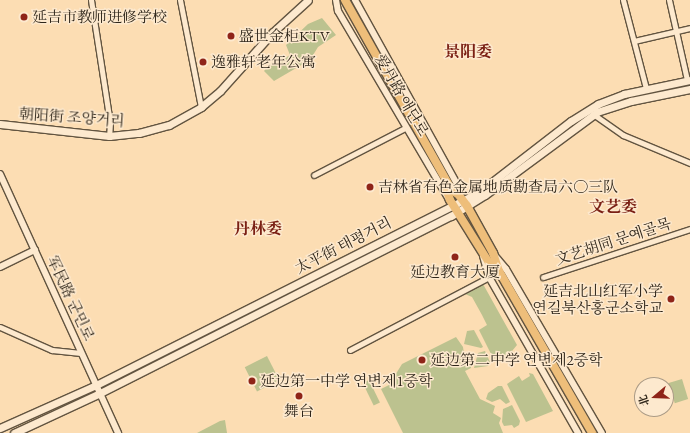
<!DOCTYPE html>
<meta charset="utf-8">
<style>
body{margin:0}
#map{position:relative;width:690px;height:433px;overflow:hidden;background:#fcddb3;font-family:"EB Garamond","Noto Serif SC","Noto Serif KR",serif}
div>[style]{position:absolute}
.green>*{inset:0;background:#bcc28f;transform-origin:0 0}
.roads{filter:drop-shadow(1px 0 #625440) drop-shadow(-1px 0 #625440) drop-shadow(0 1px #625440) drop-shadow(0 -1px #625440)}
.minor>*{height:5px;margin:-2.5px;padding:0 2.5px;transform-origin:2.5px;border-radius:2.5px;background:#fde9ce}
.tertiary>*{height:6px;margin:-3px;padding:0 3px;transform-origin:3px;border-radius:3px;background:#fde9ce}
.secondary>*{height:7px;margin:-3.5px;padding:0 3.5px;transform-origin:3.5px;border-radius:3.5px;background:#fde9ce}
.primary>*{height:8px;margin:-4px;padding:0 4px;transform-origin:4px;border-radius:4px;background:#eebe7a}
.dots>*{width:11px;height:11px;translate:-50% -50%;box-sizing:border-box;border:2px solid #fde9ce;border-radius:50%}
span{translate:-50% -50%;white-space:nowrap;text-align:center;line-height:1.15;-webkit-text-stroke:3px #fde9ce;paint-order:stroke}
.poi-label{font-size:15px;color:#2f261a}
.left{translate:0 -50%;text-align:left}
.right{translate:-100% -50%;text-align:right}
.street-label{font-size:15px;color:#2f261a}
.neighbourhood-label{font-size:16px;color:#7a1f14;font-weight:700}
.north{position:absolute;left:634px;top:377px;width:40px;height:40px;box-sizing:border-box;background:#fde9ce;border:1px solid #ab9b86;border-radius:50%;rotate:251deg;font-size:11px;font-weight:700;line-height:16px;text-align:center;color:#2f261a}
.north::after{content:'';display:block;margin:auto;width:14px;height:18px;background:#8f2418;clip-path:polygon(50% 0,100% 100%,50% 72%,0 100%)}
</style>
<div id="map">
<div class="green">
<i style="clip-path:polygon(322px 18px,336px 35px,318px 47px,310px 60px,274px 81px,264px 71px,278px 54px,282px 60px,290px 55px,286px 45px,308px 24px)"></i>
<i style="clip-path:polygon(483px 284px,517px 345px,512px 351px,513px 354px,500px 362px,493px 358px,479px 330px,487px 325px,482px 315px,472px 297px,465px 294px)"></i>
<i style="clip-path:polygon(474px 330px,483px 347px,481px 348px,464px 344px,467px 331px)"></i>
<i style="clip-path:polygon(456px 337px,463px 347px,464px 354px,471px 358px,471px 368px,465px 371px,480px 399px,495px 406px,493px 413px,501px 418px,499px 423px,503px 433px,403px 433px,381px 389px,389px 385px,402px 364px)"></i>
<i style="clip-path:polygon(485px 351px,490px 362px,488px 366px,474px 368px,478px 353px)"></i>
<i style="left:267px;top:356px;width:27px;height:25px;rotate:63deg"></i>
<i style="clip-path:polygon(529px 373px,533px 374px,553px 411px,526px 422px,507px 384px,519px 376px,522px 381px,530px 376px)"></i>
<i style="left:682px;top:379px;width:21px;height:14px;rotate:73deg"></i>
<i style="left:369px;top:380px;width:25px;height:7px;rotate:64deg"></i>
<i style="clip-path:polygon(498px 386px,502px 386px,510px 402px,506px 404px,500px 399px,492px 402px,486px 399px,488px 393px)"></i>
<i style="clip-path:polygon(512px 405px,520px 421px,519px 425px,514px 428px,512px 425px,504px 426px,502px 422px,503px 409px)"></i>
<i style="clip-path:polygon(225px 420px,227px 433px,197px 433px,220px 421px)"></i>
</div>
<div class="roads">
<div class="minor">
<i style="left:91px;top:0;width:124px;rotate:81.2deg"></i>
<i style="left:110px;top:123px;width:13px;rotate:94deg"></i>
<i style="left:180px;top:0;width:109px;rotate:78.9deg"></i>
<i style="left:623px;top:0;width:91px;rotate:75.4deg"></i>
<i style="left:669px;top:0;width:82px;rotate:77.3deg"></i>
<i style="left:634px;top:41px;width:57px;rotate:-13.1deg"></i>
<i style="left:593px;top:114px;width:37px;rotate:35deg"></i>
<i style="left:623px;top:135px;width:73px;rotate:22.7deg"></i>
<i style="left:314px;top:175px;width:102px;rotate:-27.3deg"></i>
<i style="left:543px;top:277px;width:155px;rotate:-18.1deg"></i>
<i style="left:0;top:327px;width:57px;rotate:23.9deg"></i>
<i style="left:52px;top:350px;width:29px;rotate:6deg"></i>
<i style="left:350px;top:350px;width:157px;rotate:-27.7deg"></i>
</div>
<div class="tertiary">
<i style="left:336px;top:0;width:11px;rotate:80deg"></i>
<i style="left:338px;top:11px;width:217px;rotate:59.5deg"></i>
<i style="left:355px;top:0;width:210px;rotate:61deg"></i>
<i style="left:457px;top:184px;width:10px;rotate:84deg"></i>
<i style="left:0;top:174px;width:285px;rotate:65.5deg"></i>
<i style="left:483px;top:256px;width:22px;rotate:74deg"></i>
<i style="left:489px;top:277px;width:180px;rotate:60.3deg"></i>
<i style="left:495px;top:256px;width:17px;rotate:50deg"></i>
<i style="left:506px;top:269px;width:190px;rotate:59.7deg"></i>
<i style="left:0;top:267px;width:39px;rotate:-26deg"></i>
</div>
<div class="secondary">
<i style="left:0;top:124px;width:110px;rotate:6.3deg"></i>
<i style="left:109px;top:136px;width:30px;rotate:-6deg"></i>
<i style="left:139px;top:133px;width:31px;rotate:-15deg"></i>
<i style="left:169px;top:125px;width:37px;rotate:-29deg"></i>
<i style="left:201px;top:107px;width:25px;rotate:-40deg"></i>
<i style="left:220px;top:91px;width:79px;rotate:-48.1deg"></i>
<i style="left:273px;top:32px;width:47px;rotate:-42.4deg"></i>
<i style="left:0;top:428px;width:105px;rotate:-24.1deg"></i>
<i style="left:96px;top:385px;width:429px;rotate:-26.7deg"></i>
<i style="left:479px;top:192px;width:116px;rotate:-37.7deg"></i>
<i style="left:571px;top:121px;width:32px;rotate:-32deg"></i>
<i style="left:598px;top:104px;width:28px;rotate:-21deg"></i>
<i style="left:624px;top:94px;width:67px;rotate:-12deg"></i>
<i style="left:14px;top:433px;width:95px;rotate:-24.9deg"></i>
<i style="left:100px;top:393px;width:393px;rotate:-26.8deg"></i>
<i style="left:451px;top:216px;width:40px;rotate:-32deg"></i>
<i style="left:485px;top:195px;width:139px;rotate:-36.5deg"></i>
<i style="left:597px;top:112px;width:36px;rotate:-18deg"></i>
<i style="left:631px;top:101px;width:60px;rotate:-11.5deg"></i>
</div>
<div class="primary">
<i style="left:345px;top:0;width:219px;rotate:60.7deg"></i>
<i style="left:452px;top:191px;width:7px;rotate:27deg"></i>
<i style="left:458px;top:194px;width:15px;rotate:53deg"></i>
<i style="left:467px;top:206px;width:54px;rotate:61deg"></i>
<i style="left:493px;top:253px;width:19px;rotate:72deg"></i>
<i style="left:499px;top:271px;width:187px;rotate:60.1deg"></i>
<i style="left:445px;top:186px;width:15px;rotate:70deg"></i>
<i style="left:450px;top:200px;width:87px;rotate:58.1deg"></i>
</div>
</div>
<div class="dots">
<i style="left:24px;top:17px;background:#8f2418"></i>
<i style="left:231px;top:36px;background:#8f2418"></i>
<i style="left:203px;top:62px;background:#8f2418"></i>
<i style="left:370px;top:187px;background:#8f2418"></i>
<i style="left:455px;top:257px;background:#8f2418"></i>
<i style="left:671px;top:299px;background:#8f2418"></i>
<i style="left:422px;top:360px;background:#8f2418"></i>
<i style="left:252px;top:381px;background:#8f2418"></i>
<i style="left:299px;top:396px;background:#8f2418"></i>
</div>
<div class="poi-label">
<span class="left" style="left:32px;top:17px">延吉市教师进修学校</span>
<span class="left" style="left:239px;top:36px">盛世金柜KTV</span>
<span class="left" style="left:211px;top:62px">逸雅轩老年公寓</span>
<span class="left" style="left:378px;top:187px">吉林省有色金属地质勘查局六〇三队</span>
<span style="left:455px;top:272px">延边教育大厦</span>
<span class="right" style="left:663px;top:299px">延吉北山红军小学<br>연길북산홍군소학교</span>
<span class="left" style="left:430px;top:360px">延边第二中学 연변제2중학</span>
<span class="left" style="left:260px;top:381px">延边第一中学 연변제1중학</span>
<span style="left:299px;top:411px">舞台</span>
</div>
<div class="street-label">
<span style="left:402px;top:95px;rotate:60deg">爱丹路 애단로</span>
<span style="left:72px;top:117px;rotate:4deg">朝阳街 조양거리</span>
<span style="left:613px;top:241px;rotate:-18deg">文艺胡同 문예골목</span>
<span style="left:343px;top:245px;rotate:-27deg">太平街 태평거리</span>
<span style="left:71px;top:298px;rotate:65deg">军民路 군민로</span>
</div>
<div class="neighbourhood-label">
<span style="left:468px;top:52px">景阳委</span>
<span style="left:613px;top:207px">文艺委</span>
<span style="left:258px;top:229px">丹林委</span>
</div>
<div class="north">北</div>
</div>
